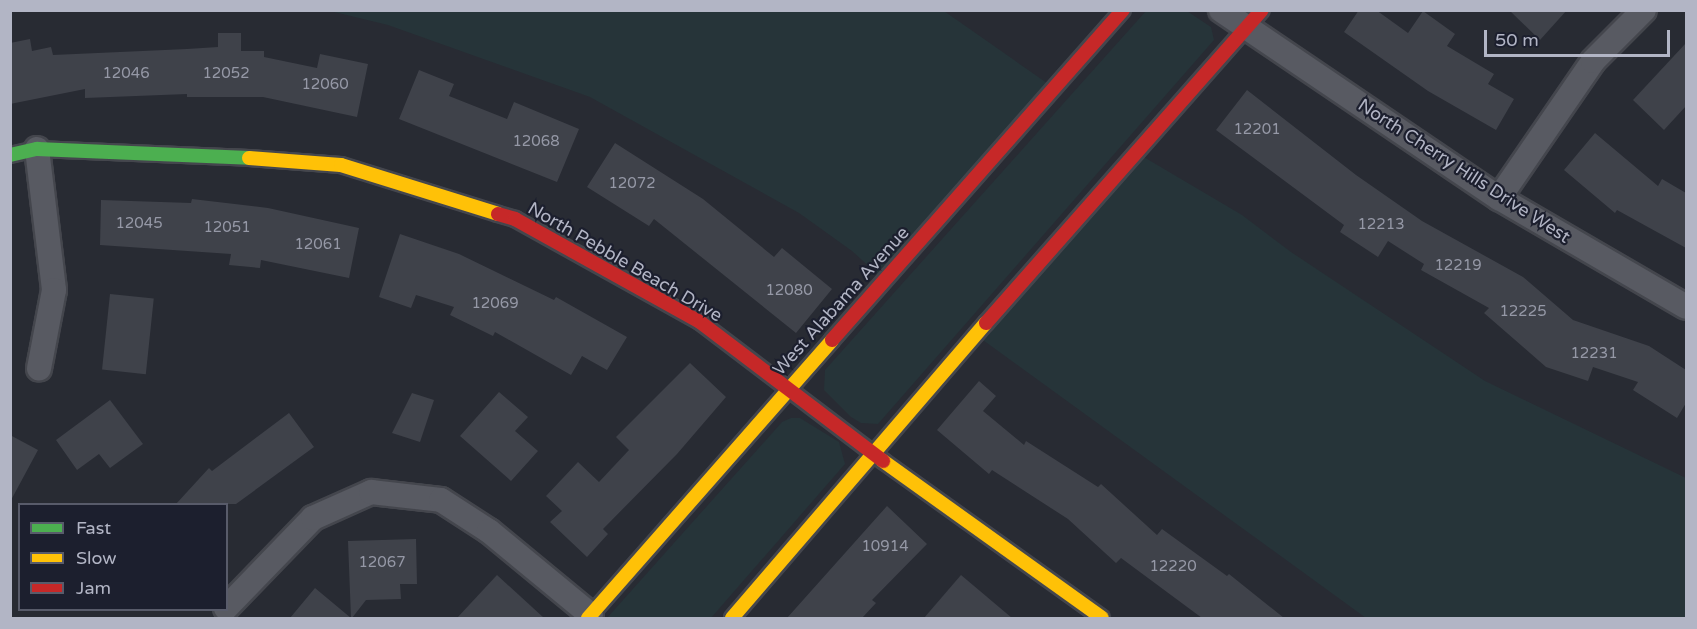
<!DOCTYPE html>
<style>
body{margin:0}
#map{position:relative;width:1697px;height:629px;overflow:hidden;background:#282b33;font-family:"Varela Round",sans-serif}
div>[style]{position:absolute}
.green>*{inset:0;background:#263439}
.building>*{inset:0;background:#3f424a;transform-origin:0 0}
.roads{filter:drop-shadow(2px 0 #44464d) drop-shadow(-2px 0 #44464d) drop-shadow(0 2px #44464d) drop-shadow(0 -2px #44464d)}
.street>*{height:24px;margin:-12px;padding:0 12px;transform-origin:12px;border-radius:12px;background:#585a62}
.fast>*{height:14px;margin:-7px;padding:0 7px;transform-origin:7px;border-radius:7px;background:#4caf50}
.slow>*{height:14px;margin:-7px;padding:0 7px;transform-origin:7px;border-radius:7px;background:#ffc107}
.jam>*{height:14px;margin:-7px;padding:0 7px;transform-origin:7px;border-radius:7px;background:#c62828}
span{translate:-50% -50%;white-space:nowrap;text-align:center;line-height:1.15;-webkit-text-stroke:4.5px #1c1f2e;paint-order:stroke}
.number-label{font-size:15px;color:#9598a6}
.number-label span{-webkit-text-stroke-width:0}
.street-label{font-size:18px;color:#b2b5c5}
.frame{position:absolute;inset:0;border:12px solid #b2b5c5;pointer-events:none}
.legend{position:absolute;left:18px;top:503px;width:210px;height:108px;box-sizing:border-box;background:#1c1f2e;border:2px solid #585b6a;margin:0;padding:8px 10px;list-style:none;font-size:18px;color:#b2b5c5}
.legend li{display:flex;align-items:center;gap:12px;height:30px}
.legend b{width:30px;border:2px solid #585b6a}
.scale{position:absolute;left:1484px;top:30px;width:186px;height:27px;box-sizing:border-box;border:3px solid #b2b5c5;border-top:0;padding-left:8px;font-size:18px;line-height:21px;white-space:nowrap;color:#b2b5c5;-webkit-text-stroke:4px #1c1f2e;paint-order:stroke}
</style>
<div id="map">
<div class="green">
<i style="clip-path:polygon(330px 11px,944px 11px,1054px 88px,884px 280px,852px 251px,799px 213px,590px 97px,388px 25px)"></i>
<i style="clip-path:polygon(1146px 11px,1187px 11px,1211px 27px,1214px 40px,878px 424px,861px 423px,851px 417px,824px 390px,825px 370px)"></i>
<i style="clip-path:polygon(1137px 153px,1242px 215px,1291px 252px,1485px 381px,1686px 478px,1686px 618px,1366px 618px,976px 335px)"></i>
<i style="clip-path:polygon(791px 418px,800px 418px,839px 442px,845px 464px,711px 618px,607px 618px,782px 422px)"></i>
</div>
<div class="building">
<i style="clip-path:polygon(1359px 10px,1376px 10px,1408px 33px,1423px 11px,1455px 34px,1447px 46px,1494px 74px,1488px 84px,1514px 99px,1496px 130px,1428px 91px,1344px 32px)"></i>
<i style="clip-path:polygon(1509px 10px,1567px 10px,1540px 40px)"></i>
<i style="clip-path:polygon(218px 33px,241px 33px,241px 51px,264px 51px,264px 57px,317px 68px,320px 54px,368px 64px,357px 117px,263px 97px,187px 97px,187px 94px,85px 98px,85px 89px,10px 104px,10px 43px,30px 39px,32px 51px,51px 47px,53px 55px,187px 49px,218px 47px)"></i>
<i style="clip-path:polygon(1686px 43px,1686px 106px,1664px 130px,1633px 100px)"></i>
<i style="clip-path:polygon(419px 70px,454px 84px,449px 96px,507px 119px,514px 102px,579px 129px,557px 182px,399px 119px)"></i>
<i style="clip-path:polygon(1247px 90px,1356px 175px,1422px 221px,1523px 277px,1573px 320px,1649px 346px,1686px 370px,1686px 403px,1677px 418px,1633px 390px,1638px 382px,1593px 367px,1588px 381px,1546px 367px,1484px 313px,1489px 308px,1421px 270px,1424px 264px,1388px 241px,1378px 257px,1340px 232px,1344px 225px,1216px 130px)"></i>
<i style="clip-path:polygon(1595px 133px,1658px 186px,1662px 179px,1686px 193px,1686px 248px,1617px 210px,1615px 213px,1564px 170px)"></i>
<i style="clip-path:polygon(615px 143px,703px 199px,774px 257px,782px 248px,832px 289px,796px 333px,654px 219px,649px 226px,587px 187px)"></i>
<i style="clip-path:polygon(192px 199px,268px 208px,359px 228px,349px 278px,261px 260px,260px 268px,229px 265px,231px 254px,100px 245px,101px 200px,191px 203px)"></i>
<i style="clip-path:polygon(400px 234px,459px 254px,554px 300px,556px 297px,627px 337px,607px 370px,582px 356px,571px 375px,495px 332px,493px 336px,450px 315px,454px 307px,416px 295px,411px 308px,379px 297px)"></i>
<i style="left:110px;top:294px;width:44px;height:76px;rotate:6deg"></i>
<i style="clip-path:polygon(690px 363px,726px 397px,677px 454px,603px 529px,608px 534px,587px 557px,550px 522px,562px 511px,546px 496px,578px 462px,599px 482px,629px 450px,616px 437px)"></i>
<i style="clip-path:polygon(979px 381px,996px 396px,983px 411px,1024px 445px,1026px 441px,1098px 487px,1101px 484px,1157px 535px,1162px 529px,1227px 576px,1229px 574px,1284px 618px,1202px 618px,1121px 558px,1116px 563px,1068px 519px,992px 470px,989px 474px,937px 430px)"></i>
<i style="clip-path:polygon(499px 392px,528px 417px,515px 431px,538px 451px,511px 481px,460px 436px)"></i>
<i style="clip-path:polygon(412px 393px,434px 400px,420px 442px,392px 433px)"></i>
<i style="clip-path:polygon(110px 400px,143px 444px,110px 468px,99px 454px,77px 470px,56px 440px)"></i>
<i style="clip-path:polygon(289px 413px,314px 447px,236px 504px,176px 504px,209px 468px,212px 471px)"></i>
<i style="clip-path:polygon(10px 435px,38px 450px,10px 502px)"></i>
<i style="clip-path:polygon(887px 506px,927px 544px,872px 600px,876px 603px,862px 618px,787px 618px)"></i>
<i style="clip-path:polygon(416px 539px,417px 584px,400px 584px,401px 599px,366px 600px,352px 618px,290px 618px,315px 588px,351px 618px,348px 541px)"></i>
<i style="clip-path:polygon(497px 575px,544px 618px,457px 618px)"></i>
<i style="clip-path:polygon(961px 575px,1012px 618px,924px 618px)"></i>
</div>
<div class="roads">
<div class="street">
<i style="left:1221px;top:10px;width:336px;rotate:34.1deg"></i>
<i style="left:1499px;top:198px;width:216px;rotate:30.2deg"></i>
<i style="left:37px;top:149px;width:142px;rotate:83.1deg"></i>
<i style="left:54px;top:290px;width:80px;rotate:100.8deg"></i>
<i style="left:1499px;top:198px;width:166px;rotate:-55.5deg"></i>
<i style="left:1593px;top:61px;width:72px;rotate:-45deg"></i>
<i style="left:226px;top:608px;width:125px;rotate:-46deg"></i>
<i style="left:313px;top:518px;width:64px;rotate:-24.1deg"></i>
<i style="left:371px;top:492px;width:70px;rotate:6.5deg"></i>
<i style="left:441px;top:500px;width:57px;rotate:32.9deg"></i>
<i style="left:489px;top:531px;width:132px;rotate:39.5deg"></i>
</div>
<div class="fast">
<i style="left:10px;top:155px;width:28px;rotate:-13deg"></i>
<i style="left:37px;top:149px;width:212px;rotate:2.4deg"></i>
</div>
<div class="slow">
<i style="left:249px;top:158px;width:92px;rotate:4.4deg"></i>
<i style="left:341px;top:165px;width:164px;rotate:17.3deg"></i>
<i style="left:883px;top:461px;width:269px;rotate:35.6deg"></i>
<i style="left:588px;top:618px;width:370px;rotate:-48.7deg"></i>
<i style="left:732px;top:618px;width:389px;rotate:-49.3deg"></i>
</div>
<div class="jam">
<i style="left:498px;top:214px;width:18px;rotate:16deg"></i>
<i style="left:515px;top:219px;width:212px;rotate:29.1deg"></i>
<i style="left:700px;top:322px;width:230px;rotate:37.2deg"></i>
<i style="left:986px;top:323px;width:417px;rotate:-48.6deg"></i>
<i style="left:832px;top:340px;width:440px;rotate:-48.6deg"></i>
</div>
</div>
<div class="number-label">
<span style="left:126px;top:74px">12046</span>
<span style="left:226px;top:74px">12052</span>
<span style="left:325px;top:85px">12060</span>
<span style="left:1257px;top:130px">12201</span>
<span style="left:536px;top:142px">12068</span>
<span style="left:632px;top:184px">12072</span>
<span style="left:139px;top:224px">12045</span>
<span style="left:1381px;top:225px">12213</span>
<span style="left:227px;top:228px">12051</span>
<span style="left:318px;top:245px">12061</span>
<span style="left:1458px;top:266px">12219</span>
<span style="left:789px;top:291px">12080</span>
<span style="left:495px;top:304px">12069</span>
<span style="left:1523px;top:312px">12225</span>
<span style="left:1594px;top:354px">12231</span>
<span style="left:885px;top:547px">10914</span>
<span style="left:382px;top:563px">12067</span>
<span style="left:1173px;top:567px">12220</span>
</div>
<div class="street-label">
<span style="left:1464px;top:171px;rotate:33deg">North Cherry Hills Drive West</span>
<span style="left:625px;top:262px;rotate:30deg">North Pebble Beach Drive</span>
<span style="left:841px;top:301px;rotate:-48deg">West Alabama Avenue</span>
</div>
<div class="frame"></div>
<ul class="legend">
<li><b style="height:8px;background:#4caf50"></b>Fast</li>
<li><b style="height:8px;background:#ffc107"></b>Slow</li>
<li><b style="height:8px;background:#c62828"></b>Jam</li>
</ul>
<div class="scale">50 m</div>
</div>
